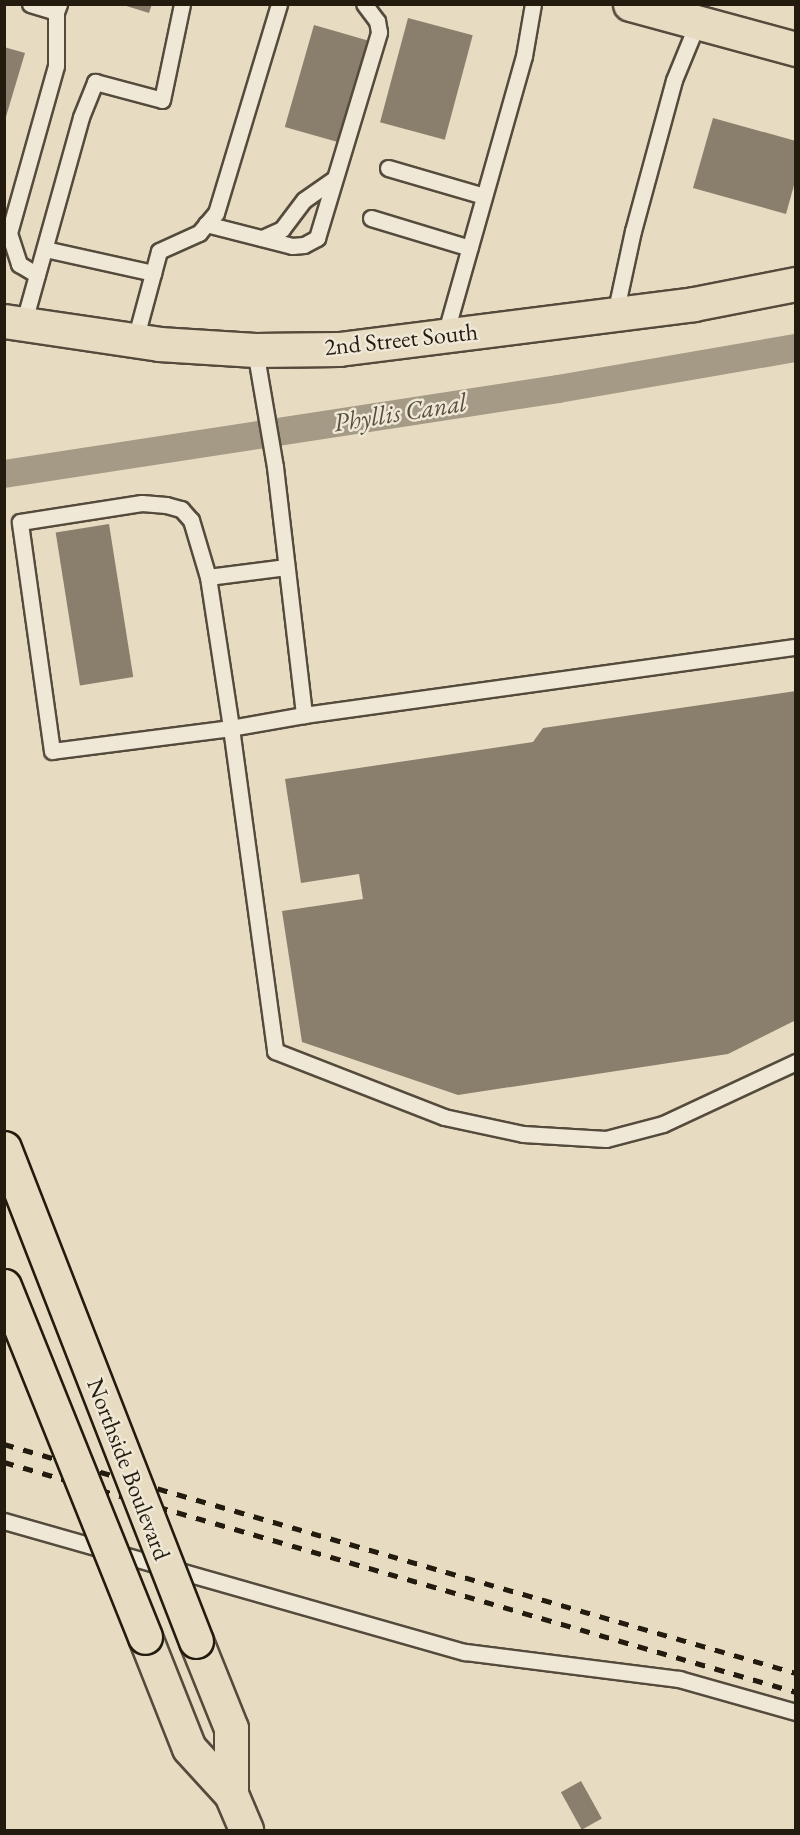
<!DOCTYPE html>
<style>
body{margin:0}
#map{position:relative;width:800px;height:1835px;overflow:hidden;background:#e7dbc2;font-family:"EB Garamond",serif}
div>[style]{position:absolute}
.canal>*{height:28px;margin:-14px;padding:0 14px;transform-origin:14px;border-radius:14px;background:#a59a85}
.building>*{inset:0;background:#897f6c;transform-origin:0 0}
.roads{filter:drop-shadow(2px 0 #554b3c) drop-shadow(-2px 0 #554b3c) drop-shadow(0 2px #554b3c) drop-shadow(0 -2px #554b3c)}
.lane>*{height:15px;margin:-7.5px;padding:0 7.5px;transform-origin:7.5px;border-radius:7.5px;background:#efe8d7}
.primary>*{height:33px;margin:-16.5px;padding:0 16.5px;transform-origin:16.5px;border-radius:16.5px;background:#e7dbc2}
.rail>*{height:4.5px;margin-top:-2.25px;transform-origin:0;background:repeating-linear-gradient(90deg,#241b0f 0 10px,transparent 0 20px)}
.bridges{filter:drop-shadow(2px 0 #241b0f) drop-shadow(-2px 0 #241b0f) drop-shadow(0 2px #241b0f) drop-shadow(0 -2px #241b0f)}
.primary-bridge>*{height:33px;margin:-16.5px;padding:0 16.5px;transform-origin:16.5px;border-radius:16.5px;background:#e7dbc2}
span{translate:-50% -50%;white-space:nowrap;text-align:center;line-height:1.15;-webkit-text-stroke:5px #efe8d7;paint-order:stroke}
.street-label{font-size:24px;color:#241b0f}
.water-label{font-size:26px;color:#584e3e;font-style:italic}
.frame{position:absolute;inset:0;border:6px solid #241b0f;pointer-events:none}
</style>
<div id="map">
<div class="canal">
<i style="left:4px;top:474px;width:560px;rotate:-8.72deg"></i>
<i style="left:558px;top:389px;width:242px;rotate:-9.8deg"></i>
</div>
<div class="building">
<i style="clip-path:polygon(120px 4px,152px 4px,149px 13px)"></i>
<i style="left:408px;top:18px;width:67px;height:108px;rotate:15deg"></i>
<i style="left:314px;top:25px;width:56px;height:106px;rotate:16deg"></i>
<i style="clip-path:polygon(4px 47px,25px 53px,5px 120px,4px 120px)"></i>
<i style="clip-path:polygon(713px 118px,796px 141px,796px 178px,786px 214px,693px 188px)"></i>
<i style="left:109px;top:524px;width:155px;height:54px;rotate:81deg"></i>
<i style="clip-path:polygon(796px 691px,796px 1020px,728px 1054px,458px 1095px,302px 1042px,282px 911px,363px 899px,359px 874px,301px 883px,285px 779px,533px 742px,543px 728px)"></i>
<i style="left:581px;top:1781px;width:43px;height:23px;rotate:61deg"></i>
</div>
<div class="roads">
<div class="lane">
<i style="left:30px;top:4px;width:27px;rotate:17deg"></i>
<i style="left:56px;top:12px;width:9px;rotate:-69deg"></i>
<i style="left:388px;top:168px;width:100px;rotate:16.3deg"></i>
<i style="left:371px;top:218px;width:103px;rotate:16.9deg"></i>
<i style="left:206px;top:224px;width:89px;rotate:14.3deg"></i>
<i style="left:292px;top:246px;width:12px;rotate:-5deg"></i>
<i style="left:304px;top:245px;width:15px;rotate:-28deg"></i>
<i style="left:317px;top:238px;width:215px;rotate:-73.2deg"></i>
<i style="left:379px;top:32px;width:11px;rotate:-100deg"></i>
<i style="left:377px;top:21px;width:21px;rotate:-127deg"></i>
<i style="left:4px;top:233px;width:5px"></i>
<i style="left:9px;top:233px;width:173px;rotate:-74.3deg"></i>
<i style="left:56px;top:66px;width:54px;rotate:-90deg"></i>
<i style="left:9px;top:233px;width:33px;rotate:72deg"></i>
<i style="left:19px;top:264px;width:21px;rotate:31deg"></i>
<i style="left:262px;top:238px;width:22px;rotate:-24deg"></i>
<i style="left:282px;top:229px;width:36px;rotate:-53deg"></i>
<i style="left:304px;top:200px;width:35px;rotate:-35deg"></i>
<i style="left:45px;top:249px;width:111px;rotate:12.5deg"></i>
<i style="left:615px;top:314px;width:85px;rotate:-77.8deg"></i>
<i style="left:633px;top:231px;width:156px;rotate:-74.8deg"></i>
<i style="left:674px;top:80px;width:61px;rotate:-67.7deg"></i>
<i style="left:23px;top:325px;width:216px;rotate:-74.4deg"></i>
<i style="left:81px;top:117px;width:38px;rotate:-68deg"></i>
<i style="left:95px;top:82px;width:69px;rotate:15deg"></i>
<i style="left:162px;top:100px;width:98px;rotate:-78.2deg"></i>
<i style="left:445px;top:335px;width:290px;rotate:-74.2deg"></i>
<i style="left:524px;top:56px;width:53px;rotate:-80.2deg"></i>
<i style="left:135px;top:340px;width:92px;rotate:-74.9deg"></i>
<i style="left:159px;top:251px;width:44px;rotate:-24.2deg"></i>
<i style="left:199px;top:233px;width:26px;rotate:-50deg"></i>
<i style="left:216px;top:213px;width:218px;rotate:-73.2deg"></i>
<i style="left:255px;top:350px;width:119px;rotate:80.3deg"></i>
<i style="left:275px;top:467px;width:250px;rotate:83.3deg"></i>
<i style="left:304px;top:715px;width:497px;rotate:-7.9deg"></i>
<i style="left:208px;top:577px;width:153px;rotate:81.3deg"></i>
<i style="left:231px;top:728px;width:180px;rotate:172.7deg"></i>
<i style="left:52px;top:751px;width:231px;rotate:-98deg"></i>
<i style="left:20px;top:522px;width:123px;rotate:-8.9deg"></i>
<i style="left:142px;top:503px;width:24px;rotate:5deg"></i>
<i style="left:166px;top:505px;width:16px;rotate:15deg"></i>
<i style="left:181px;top:509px;width:15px;rotate:48deg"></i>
<i style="left:191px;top:520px;width:59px;rotate:73.4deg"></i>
<i style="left:208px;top:577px;width:79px;rotate:-7.3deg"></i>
<i style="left:304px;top:715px;width:74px;rotate:169.9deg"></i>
<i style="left:231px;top:728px;width:326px;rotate:82.2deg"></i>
<i style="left:275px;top:1051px;width:181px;rotate:21.3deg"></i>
<i style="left:444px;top:1117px;width:81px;rotate:12.1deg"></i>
<i style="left:523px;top:1134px;width:83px;rotate:3.4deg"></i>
<i style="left:606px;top:1139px;width:59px;rotate:-14.7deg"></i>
<i style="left:663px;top:1124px;width:147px;rotate:-25deg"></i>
<i style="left:4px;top:1521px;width:479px;rotate:15.9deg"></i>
<i style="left:465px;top:1652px;width:216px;rotate:7.2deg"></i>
<i style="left:679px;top:1679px;width:122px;rotate:15.8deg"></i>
</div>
<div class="primary">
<i style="left:630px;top:4px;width:172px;rotate:15.2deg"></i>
<i style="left:4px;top:321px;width:157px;rotate:8.4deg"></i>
<i style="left:159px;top:344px;width:96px;rotate:3.6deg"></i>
<i style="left:255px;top:350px;width:84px;rotate:-0.7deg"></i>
<i style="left:339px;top:349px;width:358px;rotate:-7.2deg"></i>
<i style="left:694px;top:304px;width:104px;rotate:-11.1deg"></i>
<i style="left:145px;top:1637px;width:119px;rotate:68.4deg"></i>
<i style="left:189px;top:1748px;width:62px;rotate:47.6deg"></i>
<i style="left:231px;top:1794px;width:39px;rotate:67deg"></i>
<i style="left:196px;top:1641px;width:94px;rotate:68.1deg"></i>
<i style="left:231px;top:1728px;width:66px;rotate:90deg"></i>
</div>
</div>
<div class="rail">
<i style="left:4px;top:1444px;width:824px;rotate:16.13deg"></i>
<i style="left:4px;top:1462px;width:825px;rotate:16.19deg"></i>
</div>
<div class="bridges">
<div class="primary-bridge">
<i style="left:4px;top:1148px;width:529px;rotate:68.72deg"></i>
<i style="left:4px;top:1286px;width:378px;rotate:68.1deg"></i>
</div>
</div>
<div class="street-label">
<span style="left:401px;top:339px;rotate:-6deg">2nd Street South</span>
<span style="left:129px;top:1469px;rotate:69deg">Northside Boulevard</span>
</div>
<div class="water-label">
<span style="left:400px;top:413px;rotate:-9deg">Phyllis Canal</span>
</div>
<div class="frame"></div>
</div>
